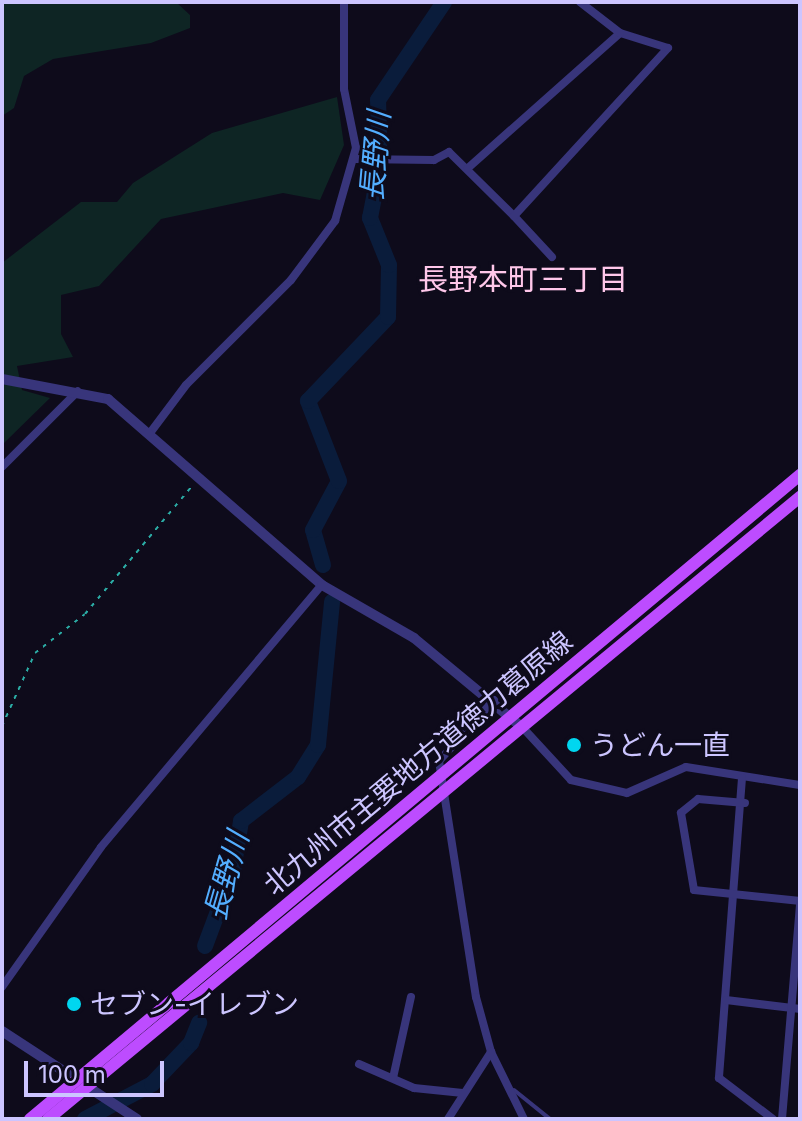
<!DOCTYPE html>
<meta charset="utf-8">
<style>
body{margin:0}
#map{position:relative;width:802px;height:1121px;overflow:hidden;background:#0e0b1b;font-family:Inter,"Noto Sans JP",sans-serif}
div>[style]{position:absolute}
.green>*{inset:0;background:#0e2524}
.river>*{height:16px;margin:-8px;padding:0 8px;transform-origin:8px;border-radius:8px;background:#0a1c3b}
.path>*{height:2px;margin-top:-1px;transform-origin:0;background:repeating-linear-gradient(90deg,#2bada6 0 4px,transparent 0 10px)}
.service>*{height:4px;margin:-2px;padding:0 2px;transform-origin:2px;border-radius:2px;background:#38357b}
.minor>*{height:8px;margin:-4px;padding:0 4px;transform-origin:4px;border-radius:4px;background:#38357b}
.tertiary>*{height:10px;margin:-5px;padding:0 5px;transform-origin:5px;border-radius:5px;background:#38357b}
.primary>*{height:12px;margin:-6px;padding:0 6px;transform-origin:6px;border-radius:6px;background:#bd4cff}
.dots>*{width:22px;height:22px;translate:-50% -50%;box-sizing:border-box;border:4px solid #0e0b1b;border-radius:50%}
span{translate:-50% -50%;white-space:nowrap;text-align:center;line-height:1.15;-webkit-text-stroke:6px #0e0b1b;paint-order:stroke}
.poi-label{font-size:28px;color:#ccc5ff}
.left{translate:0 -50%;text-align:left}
.street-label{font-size:28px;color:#ccc5ff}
.water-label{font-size:30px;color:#53aeff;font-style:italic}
.neighbourhood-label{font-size:30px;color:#ffc7ea}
.frame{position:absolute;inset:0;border:4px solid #ccc5ff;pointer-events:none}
.scale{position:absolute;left:24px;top:1061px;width:140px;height:36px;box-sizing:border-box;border:4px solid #ccc5ff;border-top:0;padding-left:10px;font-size:24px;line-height:28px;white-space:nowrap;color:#ccc5ff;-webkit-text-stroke:6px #0e0b1b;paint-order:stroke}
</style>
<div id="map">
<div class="green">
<i style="clip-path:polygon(2px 2px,176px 2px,190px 15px,190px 28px,151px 43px,53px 59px,24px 76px,14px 108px,2px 116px)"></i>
<i style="clip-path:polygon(337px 97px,344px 145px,320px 200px,283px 193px,161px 219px,99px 286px,61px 295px,61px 334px,73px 357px,17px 366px,22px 390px,50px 398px,2px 445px,2px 263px,81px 202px,117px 202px,133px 183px,212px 133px)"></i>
</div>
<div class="river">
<i style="left:323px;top:565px;width:36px;rotate:-106deg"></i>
<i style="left:313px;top:530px;width:55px;rotate:-62deg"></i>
<i style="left:339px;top:481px;width:86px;rotate:-111.2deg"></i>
<i style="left:308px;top:401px;width:116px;rotate:-46.4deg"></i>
<i style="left:388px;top:317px;width:52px;rotate:-88.9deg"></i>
<i style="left:389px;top:265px;width:51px;rotate:-112deg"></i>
<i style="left:370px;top:218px;width:53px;rotate:-79.1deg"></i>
<i style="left:380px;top:166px;width:66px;rotate:-91.7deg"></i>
<i style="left:378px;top:100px;width:118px;rotate:-56deg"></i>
<i style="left:205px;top:946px;width:80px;rotate:-69.5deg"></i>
<i style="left:233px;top:871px;width:51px;rotate:-80.9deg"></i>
<i style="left:241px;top:821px;width:72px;rotate:-37.7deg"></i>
<i style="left:298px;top:777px;width:38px;rotate:-58deg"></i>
<i style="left:318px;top:745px;width:144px;rotate:-84.4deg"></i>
<i style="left:85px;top:1119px;width:76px;rotate:-27.6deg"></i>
<i style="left:152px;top:1084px;width:57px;rotate:-46.4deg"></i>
<i style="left:191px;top:1043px;width:22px;rotate:-68deg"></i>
</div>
<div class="path">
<i style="left:2px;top:726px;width:80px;rotate:-65.7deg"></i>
<i style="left:35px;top:653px;width:63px;rotate:-38deg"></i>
<i style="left:85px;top:614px;width:168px;rotate:-50.1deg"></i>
</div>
<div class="service">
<i style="left:514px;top:1090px;width:46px;rotate:38.9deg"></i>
</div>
<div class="minor">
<i style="left:355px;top:159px;width:79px;rotate:0.7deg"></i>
<i style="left:434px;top:160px;width:17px;rotate:-28deg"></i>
<i style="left:449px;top:152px;width:91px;rotate:44.6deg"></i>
<i style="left:468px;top:168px;width:203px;rotate:-41.6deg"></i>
<i style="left:552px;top:257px;width:56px;rotate:-132.8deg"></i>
<i style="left:514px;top:216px;width:228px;rotate:-47.5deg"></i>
<i style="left:668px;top:48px;width:50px;rotate:-162.6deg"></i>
<i style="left:620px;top:33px;width:51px;rotate:-142.2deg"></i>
<i style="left:150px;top:433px;width:60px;rotate:-53.1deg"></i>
<i style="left:186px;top:385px;width:148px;rotate:-45deg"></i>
<i style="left:291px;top:280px;width:74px;rotate:-53.3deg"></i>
<i style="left:335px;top:221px;width:76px;rotate:-74deg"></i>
<i style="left:356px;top:148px;width:60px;rotate:-101.5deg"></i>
<i style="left:344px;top:89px;width:87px;rotate:-90deg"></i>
<i style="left:2px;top:467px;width:107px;rotate:-45deg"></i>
<i style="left:494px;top:700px;width:82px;rotate:132deg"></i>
<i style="left:439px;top:761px;width:239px;rotate:81.1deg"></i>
<i style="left:476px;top:997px;width:57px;rotate:74.7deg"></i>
<i style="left:491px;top:1052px;width:75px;rotate:63.8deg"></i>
<i style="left:524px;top:729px;width:69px;rotate:47.3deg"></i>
<i style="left:571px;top:780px;width:57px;rotate:13.1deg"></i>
<i style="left:627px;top:793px;width:64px;rotate:-23.8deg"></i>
<i style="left:686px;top:767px;width:115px;rotate:9deg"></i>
<i style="left:742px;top:778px;width:301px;rotate:94.4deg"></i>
<i style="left:719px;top:1078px;width:68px;rotate:37.2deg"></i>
<i style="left:745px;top:803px;width:47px;rotate:-175.1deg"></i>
<i style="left:698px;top:799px;width:22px;rotate:141deg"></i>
<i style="left:681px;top:813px;width:78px;rotate:80.4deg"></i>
<i style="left:694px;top:890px;width:107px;rotate:5.9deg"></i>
<i style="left:2px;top:987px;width:171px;rotate:-54.7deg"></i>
<i style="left:101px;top:847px;width:343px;rotate:-49.9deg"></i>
<i style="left:726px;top:1000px;width:75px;rotate:6.9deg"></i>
<i style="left:359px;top:1064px;width:60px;rotate:23.6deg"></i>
<i style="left:414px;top:1088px;width:49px;rotate:5.8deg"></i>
<i style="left:393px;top:1078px;width:83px;rotate:-77.5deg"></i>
<i style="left:448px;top:1119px;width:80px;rotate:-57.3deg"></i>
<i style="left:782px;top:1119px;width:215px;rotate:-85.2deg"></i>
</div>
<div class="tertiary">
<i style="left:2px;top:379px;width:108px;rotate:10.7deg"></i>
<i style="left:108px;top:399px;width:284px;rotate:41deg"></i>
<i style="left:322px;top:585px;width:106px;rotate:29.9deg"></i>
<i style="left:414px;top:638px;width:143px;rotate:39.6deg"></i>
<i style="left:2px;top:1031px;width:161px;rotate:33.1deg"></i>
</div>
<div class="primary">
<i style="left:30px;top:1119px;width:1004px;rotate:-39.91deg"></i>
<i style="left:48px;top:1119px;width:976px;rotate:-39.6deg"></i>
</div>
<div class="dots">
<i style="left:574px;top:745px;background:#00d6f0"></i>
<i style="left:74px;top:1004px;background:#00d6f0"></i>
</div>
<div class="poi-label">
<span class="left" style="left:590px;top:745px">うどん一直</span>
<span class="left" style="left:90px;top:1004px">セブン-イレブン</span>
</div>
<div class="street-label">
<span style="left:418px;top:763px;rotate:-40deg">北九州市主要地方道徳力葛原線</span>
</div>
<div class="water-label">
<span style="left:375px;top:156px;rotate:-85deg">長野川</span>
<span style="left:226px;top:876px;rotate:-74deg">長野川</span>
</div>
<div class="neighbourhood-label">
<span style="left:523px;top:279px">長野本町三丁目</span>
</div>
<div class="frame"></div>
<div class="scale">100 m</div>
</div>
